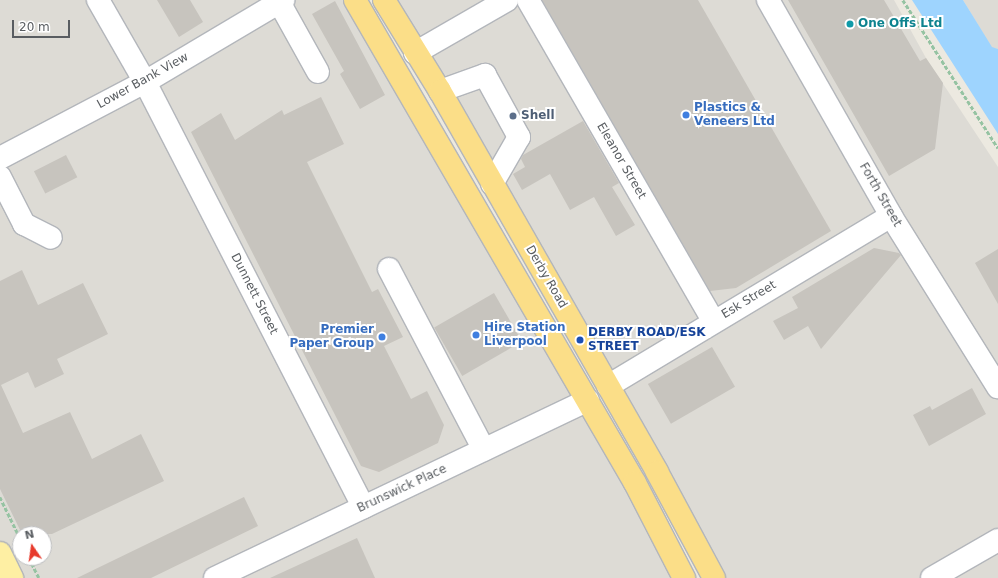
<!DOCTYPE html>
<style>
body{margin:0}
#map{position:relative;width:998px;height:578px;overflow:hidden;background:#ece9e0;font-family:"DejaVu Sans",sans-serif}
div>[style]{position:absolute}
.industrial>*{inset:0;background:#dddbd5}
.water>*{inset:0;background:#9ed4fe}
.building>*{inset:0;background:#c7c4be;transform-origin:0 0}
.path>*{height:2.5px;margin-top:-1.25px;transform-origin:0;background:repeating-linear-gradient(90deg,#95c3a2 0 4px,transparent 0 6px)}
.roads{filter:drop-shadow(1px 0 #b3b6bb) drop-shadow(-1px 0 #b3b6bb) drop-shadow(0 1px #b3b6bb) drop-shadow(0 -1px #b3b6bb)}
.minor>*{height:22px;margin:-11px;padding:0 11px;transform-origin:11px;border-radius:11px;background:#fff}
.major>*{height:22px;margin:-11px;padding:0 11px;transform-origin:11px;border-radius:11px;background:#feefa3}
.highway>*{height:22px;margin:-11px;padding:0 11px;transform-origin:11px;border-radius:11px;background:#fbde88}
.dots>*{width:11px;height:11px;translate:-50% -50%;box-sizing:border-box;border:2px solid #fff;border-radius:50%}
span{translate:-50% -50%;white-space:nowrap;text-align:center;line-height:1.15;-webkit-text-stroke:4px #fff;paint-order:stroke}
.culture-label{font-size:12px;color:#0d838f;font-weight:700}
.left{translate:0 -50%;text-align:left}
.street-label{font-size:12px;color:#595d61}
.shop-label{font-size:12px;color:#366cbe;font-weight:700}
.right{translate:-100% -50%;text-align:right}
.service-label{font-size:12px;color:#4e5e75;font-weight:700}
.transit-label{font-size:12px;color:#164399;font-weight:700}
.north{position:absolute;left:12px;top:526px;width:40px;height:40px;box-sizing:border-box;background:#fff;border:1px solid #bdbec0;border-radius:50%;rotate:347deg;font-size:11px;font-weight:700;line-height:16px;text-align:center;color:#595d61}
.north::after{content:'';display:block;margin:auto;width:14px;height:18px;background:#e73a2c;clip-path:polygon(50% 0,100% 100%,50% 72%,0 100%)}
.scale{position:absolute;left:12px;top:20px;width:58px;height:18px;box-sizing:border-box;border:2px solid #595d61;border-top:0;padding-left:5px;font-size:12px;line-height:14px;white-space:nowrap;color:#595d61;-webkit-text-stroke:3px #fff;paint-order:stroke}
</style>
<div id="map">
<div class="industrial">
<i style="clip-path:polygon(evenodd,0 0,355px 0,684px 578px,0 578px,0 0,20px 534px,44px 534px,44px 558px,20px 558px,20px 534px)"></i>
<i style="clip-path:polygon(384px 0,894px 0,926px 58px,998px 167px,998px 578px,714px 578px)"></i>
<i style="clip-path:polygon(963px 0,998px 0,998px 49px,992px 48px)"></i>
</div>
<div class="water">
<i style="clip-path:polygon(912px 0,963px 0,992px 47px,998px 49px,998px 134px)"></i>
</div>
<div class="building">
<i style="clip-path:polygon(157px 0,190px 0,203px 22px,179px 37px)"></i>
<i style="clip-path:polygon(542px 0,698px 0,831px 231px,736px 288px,710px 291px)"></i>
<i style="clip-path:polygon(788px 0,884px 0,920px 61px,926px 58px,943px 83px,935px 149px,889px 176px)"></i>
<i style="clip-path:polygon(335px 1px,385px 95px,360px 109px,340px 74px,344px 71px,312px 14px)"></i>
<i style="clip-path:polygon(321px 97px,344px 144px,307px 162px,372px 292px,378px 289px,403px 337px,384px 346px,411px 399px,427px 391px,444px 425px,438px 443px,379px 472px,361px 466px,191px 132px,221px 113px,235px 140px,282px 110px,284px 115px)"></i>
<i style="clip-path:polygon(583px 121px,619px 183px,612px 187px,635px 225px,616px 236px,594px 197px,570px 210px,550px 174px,522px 190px,513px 174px,525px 167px,521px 159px,523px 155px)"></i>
<i style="left:66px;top:155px;width:25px;height:36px;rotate:63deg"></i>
<i style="clip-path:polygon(874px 248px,899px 253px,901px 255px,821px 349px,808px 326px,784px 340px,773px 321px,798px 308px,792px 297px)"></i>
<i style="clip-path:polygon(998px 249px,998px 304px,975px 263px)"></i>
<i style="clip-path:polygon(22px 270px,38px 305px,83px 283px,108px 334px,57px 359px,64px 374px,35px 388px,28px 372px,1px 385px,23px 433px,70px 412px,92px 459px,141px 434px,164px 481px,52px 534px,22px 534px,0 489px,0 281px)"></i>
<i style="left:494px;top:293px;width:56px;height:69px;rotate:60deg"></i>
<i style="left:712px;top:347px;width:46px;height:74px;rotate:60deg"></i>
<i style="clip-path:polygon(972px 388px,986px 414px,929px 446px,913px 415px,930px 406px,932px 410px)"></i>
<i style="clip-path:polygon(244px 497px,258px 526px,151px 578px,77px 578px)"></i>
<i style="clip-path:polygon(357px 538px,375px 578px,270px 578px)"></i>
</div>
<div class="path">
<i style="left:903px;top:0;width:176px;rotate:57.3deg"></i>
<i style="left:0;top:497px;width:46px;rotate:64deg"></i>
<i style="left:29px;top:558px;width:22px;rotate:63deg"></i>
</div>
<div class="roads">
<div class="minor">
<i style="left:98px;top:0;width:95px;rotate:60.2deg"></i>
<i style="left:145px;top:82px;width:478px;rotate:62.8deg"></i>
<i style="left:528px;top:0;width:370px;rotate:60deg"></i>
<i style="left:768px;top:0;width:249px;rotate:60.3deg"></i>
<i style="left:891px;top:216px;width:202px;rotate:58deg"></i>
<i style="left:279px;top:2px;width:80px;rotate:60.9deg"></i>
<i style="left:415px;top:53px;width:106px;rotate:-29.9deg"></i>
<i style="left:440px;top:91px;width:48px;rotate:-19.6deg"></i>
<i style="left:485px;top:75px;width:71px;rotate:61.3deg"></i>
<i style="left:519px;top:137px;width:54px;rotate:119.9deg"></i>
<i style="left:0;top:158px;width:164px;rotate:-27.7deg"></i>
<i style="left:145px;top:82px;width:161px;rotate:-30.7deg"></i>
<i style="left:0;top:177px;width:53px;rotate:62.9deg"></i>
<i style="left:24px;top:224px;width:30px;rotate:27deg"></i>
<i style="left:389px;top:269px;width:204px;rotate:62.3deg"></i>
<i style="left:608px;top:386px;width:330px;rotate:-31deg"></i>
<i style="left:215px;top:578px;width:413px;rotate:-25.5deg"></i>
<i style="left:932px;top:578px;width:76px;rotate:-29.9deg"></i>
</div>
<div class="major">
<i style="left:0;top:553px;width:28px;rotate:64deg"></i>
</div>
<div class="highway">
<i style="left:355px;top:0;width:558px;rotate:59.9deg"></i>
<i style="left:635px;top:483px;width:107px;rotate:62.7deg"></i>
<i style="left:384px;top:0;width:107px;rotate:58.4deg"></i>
<i style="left:440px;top:91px;width:438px;rotate:60.3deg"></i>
<i style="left:657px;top:472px;width:120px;rotate:61.7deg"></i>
</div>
</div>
<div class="dots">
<i style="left:850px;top:24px;background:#0f9aa8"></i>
<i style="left:686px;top:115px;background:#3f7fe0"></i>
<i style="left:513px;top:116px;background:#5c6f8a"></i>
<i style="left:476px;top:335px;background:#3f7fe0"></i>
<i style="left:382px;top:337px;background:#3f7fe0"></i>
<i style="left:580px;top:340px;background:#1a4fb4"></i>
</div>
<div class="culture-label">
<span class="left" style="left:858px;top:24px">One Offs Ltd</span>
</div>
<div class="street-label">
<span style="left:143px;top:81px;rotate:-29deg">Lower Bank View</span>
<span style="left:621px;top:161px;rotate:60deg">Eleanor Street</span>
<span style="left:880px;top:195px;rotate:60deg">Forth Street</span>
<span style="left:546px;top:277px;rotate:60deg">Derby Road</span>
<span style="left:254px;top:294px;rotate:63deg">Dunnett Street</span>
<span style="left:749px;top:300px;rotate:-31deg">Esk Street</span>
<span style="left:402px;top:489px;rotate:-25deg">Brunswick Place</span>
</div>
<div class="shop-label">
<span class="left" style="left:694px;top:115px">Plastics &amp;<br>Veneers Ltd</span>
<span class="left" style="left:484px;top:335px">Hire Station<br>Liverpool</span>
<span class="right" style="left:374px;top:337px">Premier<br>Paper Group</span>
</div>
<div class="service-label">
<span class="left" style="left:521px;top:116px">Shell</span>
</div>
<div class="transit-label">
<span class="left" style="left:588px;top:340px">DERBY ROAD/ESK<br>STREET</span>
</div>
<div class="north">N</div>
<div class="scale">20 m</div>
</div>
